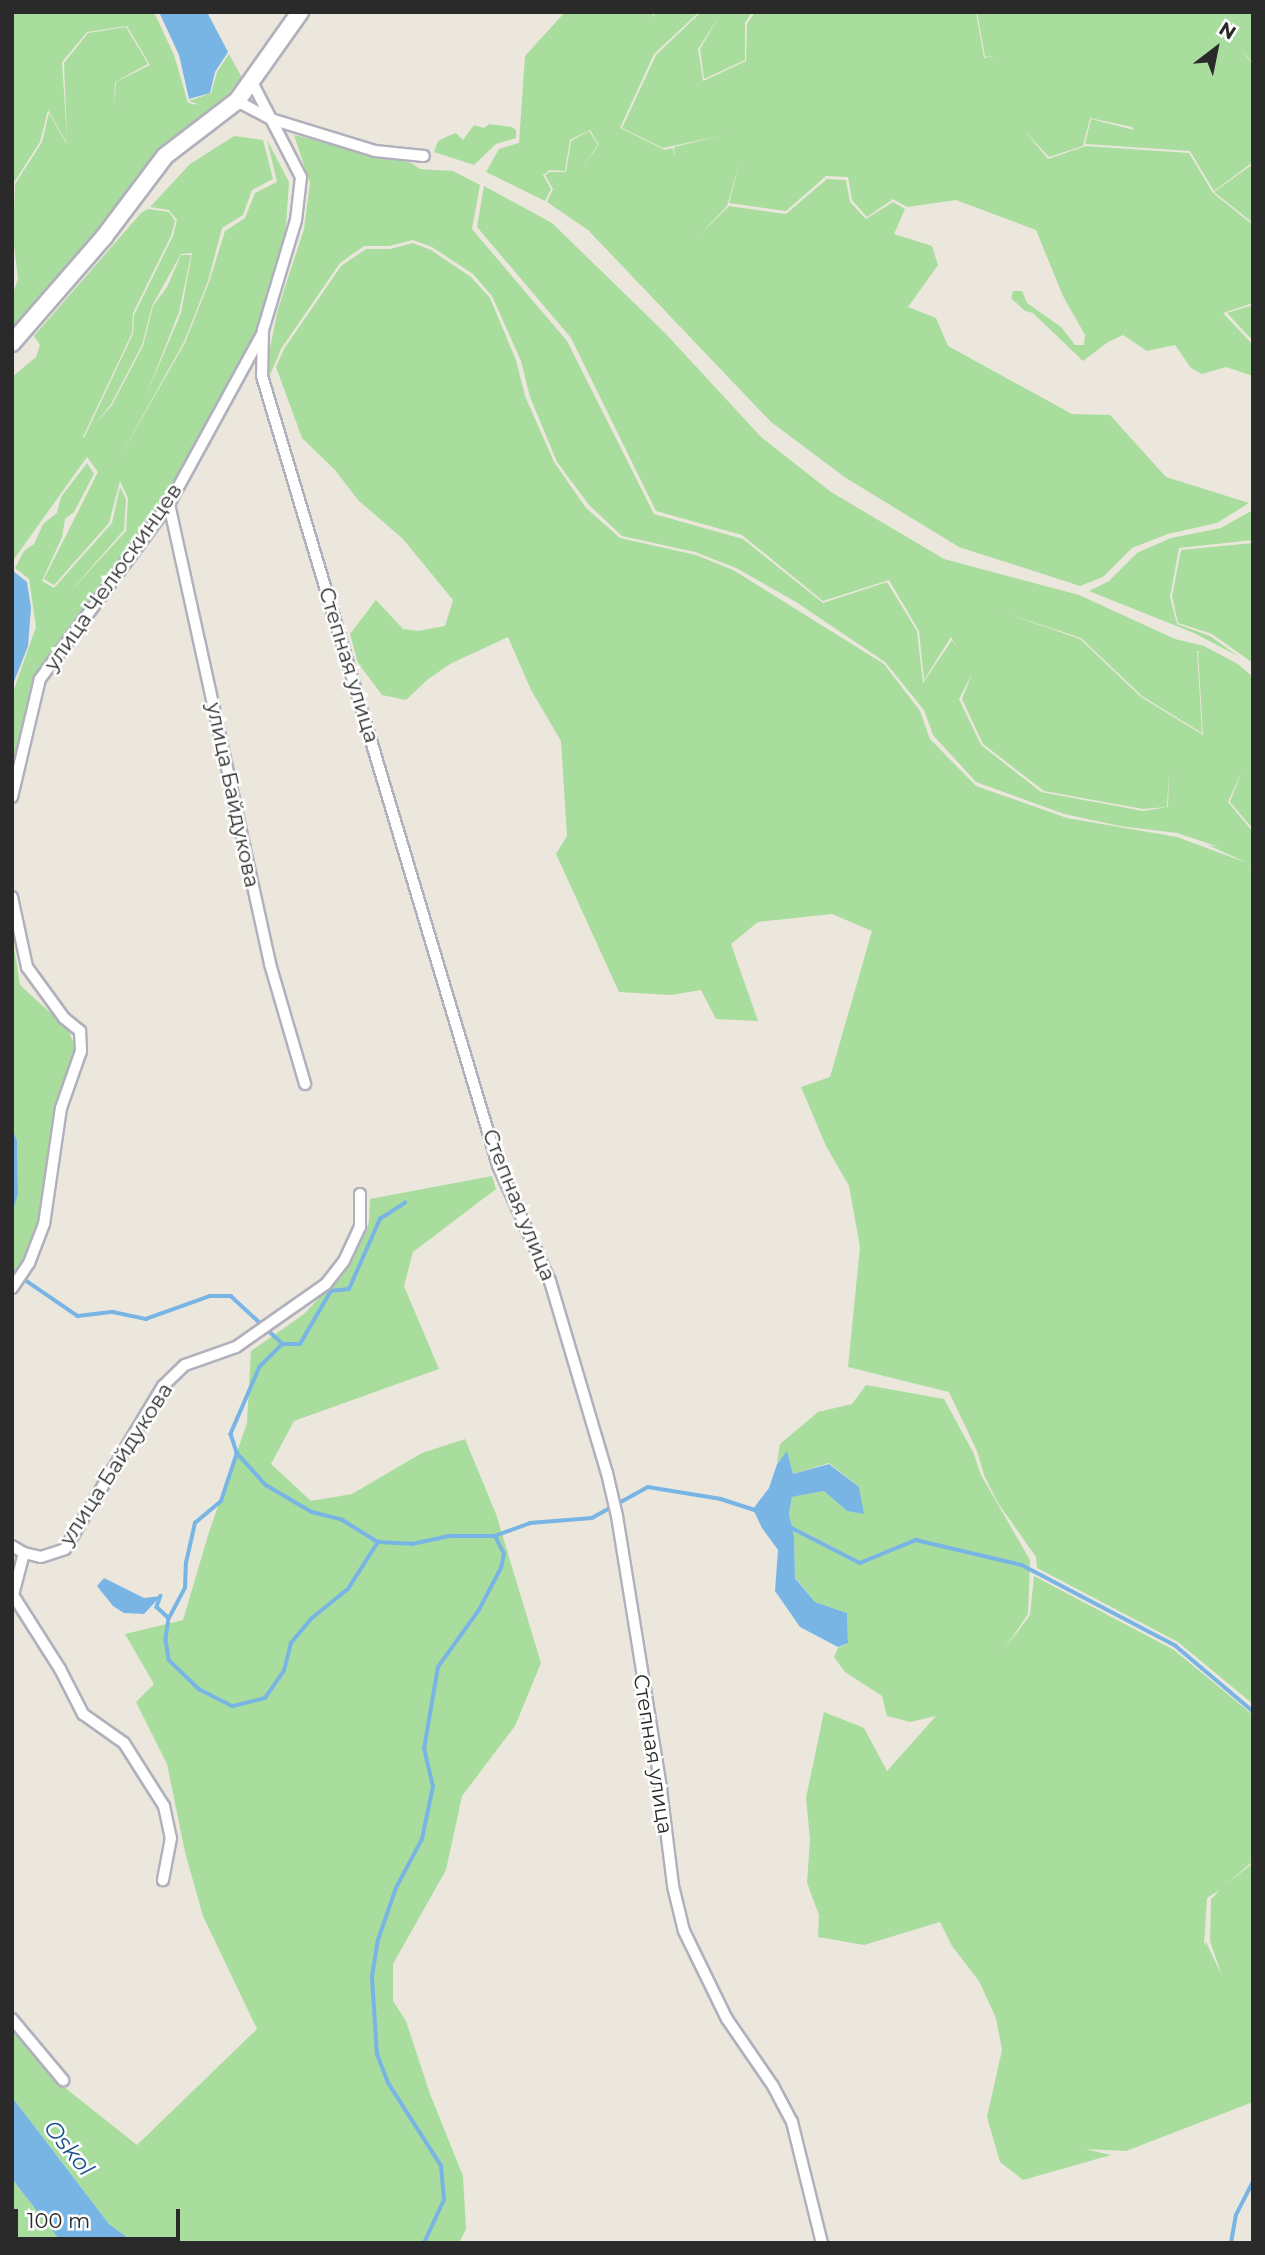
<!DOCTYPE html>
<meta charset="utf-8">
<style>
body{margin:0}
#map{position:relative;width:1265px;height:2255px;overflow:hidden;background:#ebe7dd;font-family:Montserrat,sans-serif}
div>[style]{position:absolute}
.green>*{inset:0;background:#a9dd9e}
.water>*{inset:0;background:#79b5e4}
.stream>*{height:3.5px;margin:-1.75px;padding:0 1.75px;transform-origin:1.75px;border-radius:1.75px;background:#79b5e4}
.roads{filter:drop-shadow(2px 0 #b1b1bd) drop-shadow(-2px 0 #b1b1bd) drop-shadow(0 2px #b1b1bd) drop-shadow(0 -2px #b1b1bd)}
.street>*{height:10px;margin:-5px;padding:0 5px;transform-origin:5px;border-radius:5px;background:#fff}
.secondary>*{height:16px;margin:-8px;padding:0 8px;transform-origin:8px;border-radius:8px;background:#fff}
span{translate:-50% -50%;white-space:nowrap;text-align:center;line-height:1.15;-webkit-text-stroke:5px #fff;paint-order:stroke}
.street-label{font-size:21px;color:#2a2a2a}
.water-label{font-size:23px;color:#19528f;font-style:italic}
.frame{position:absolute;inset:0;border:14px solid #2a2a2a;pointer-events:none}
.north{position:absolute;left:1181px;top:14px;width:70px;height:70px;-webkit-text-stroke:5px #fff;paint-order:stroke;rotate:32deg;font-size:19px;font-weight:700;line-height:28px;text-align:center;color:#2a2a2a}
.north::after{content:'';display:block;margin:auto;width:24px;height:32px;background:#2a2a2a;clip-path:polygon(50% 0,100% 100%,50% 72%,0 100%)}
.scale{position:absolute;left:14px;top:2209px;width:166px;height:32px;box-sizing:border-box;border:4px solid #2a2a2a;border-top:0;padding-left:9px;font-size:21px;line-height:24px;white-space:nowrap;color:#2a2a2a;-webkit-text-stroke:5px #fff;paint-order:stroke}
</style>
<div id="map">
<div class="green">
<i style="clip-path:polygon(evenodd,12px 12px,154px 12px,174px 55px,188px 103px,200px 105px,189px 101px,211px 93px,217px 72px,229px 54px,242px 78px,219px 105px,145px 168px,70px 266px,12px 328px,12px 296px,18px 279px,13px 237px,15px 184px,42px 142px,49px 113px,66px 143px,67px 143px,48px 110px,40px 142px,13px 184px,12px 203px,12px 12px,127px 26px,150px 65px,116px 82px,114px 105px,115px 82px,148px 64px,126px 27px,88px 33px,64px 63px,67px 139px,62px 62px,87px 32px,127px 26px)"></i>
<i style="clip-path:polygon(565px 12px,650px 12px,656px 18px,652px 12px,699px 12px,654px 54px,620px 128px,665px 150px,673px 148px,675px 158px,671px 166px,675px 158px,674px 147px,724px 135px,663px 148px,622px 128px,656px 55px,701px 12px,752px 12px,745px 23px,745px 60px,704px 79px,700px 49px,720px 15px,698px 49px,703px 81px,746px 61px,747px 24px,755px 12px,976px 12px,984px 58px,997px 56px,985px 57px,977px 12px,1253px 12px,1253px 63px,1242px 50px,1253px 65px,1253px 162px,1214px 191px,1190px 151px,1085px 144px,1091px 119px,1134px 130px,1132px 127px,1090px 118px,1083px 146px,1049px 157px,1023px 129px,1048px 159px,1086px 146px,1189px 153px,1213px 193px,1253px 225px,1253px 303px,1223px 313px,1253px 345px,1253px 376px,1226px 367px,1202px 374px,1191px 368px,1175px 345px,1147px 351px,1123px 335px,1108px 342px,1083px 361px,1033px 313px,1025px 311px,1011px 298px,1013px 291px,1022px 291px,1027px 303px,1061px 327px,1075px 345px,1084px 345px,1085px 335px,1063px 296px,1036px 230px,956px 200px,907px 207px,893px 199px,867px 217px,852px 200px,848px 177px,826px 176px,786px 211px,729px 203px,740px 160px,727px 206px,698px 237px,729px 206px,786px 214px,827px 179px,846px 180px,850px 202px,866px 219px,893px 202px,905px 209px,894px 234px,932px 246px,938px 265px,908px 307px,936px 318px,948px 346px,1072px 414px,1110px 415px,1166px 477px,1249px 503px,1217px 523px,1168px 534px,1132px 548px,1103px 577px,1080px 586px,959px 547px,846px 478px,771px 422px,588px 230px,547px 202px,553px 189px,545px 175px,550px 172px,566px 172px,571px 141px,589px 131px,598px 145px,580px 170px,599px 145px,590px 130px,570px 140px,565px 171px,550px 170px,543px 175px,551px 189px,545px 201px,486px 172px,499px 149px,519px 143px,525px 56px)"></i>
<i style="clip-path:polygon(489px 124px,512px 127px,516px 130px,516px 138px,496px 144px,474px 165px,434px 152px,438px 141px,448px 136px,456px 133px,463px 140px,474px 125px,484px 128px)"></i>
<i style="clip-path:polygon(evenodd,294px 135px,411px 163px,420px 169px,453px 171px,480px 185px,472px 229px,567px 341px,654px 514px,743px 539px,823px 603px,887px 582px,917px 631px,923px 683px,952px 640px,958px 649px,951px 637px,924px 680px,919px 631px,889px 580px,823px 601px,742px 535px,656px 511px,571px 338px,477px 227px,484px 186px,552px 223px,665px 333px,761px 437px,831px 492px,944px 559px,1079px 595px,1175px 639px,1204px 646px,1238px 664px,1253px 677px,1253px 829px,1230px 802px,1242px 771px,1228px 802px,1253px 832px,1253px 868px,1249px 865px,1253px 870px,1253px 1704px,1178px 1642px,1037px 1568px,1036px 1557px,998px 1503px,984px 1475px,977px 1451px,949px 1392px,848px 1367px,860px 1247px,849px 1186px,826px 1146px,801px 1087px,830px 1077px,872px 931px,832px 914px,758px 922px,731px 944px,758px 1021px,716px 1019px,701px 990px,671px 995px,619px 992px,556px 854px,567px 836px,561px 741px,531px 690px,508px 637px,450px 664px,427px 680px,406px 700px,382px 695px,358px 663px,350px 634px,376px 600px,403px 629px,418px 631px,445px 626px,453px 600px,403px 539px,358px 500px,335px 470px,302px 438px,276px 367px,284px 349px,341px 266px,366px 249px,390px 249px,413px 243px,431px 250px,471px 277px,490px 298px,516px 360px,525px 396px,554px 462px,586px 508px,620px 538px,696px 555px,733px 570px,884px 664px,920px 711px,930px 739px,976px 786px,1067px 818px,1177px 837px,1247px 863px,1208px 845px,1219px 847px,1177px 833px,1120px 826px,1064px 814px,976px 782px,933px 735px,924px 710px,885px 662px,796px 602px,736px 568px,695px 552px,622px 536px,589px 505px,557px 462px,530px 397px,521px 361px,492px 296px,473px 274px,432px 247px,413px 240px,389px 246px,364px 246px,340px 263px,281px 349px,270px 375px,267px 363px,278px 309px,304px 229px,310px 183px,294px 135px,1002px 612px,1081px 638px,1142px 696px,1202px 733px,1197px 651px,1203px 652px,1198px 652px,1203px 735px,1141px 697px,1080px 639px,1002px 612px,294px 135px,972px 674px,962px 699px,983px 744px,1044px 791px,1143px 809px,1167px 807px,1169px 773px,1168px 807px,1143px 811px,1041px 792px,981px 745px,959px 699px,972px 674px)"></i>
<i style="clip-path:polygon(evenodd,234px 136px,263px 140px,273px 179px,252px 190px,243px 215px,222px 228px,208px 281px,184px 342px,115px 465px,185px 343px,209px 282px,225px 231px,245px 218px,255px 193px,277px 182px,267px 140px,289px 182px,285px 239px,256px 330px,198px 442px,158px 506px,38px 671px,30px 688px,12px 782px,12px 695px,36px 627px,29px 579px,15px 568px,24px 551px,34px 544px,43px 524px,57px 513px,61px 497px,87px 463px,94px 474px,74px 512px,65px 519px,62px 537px,42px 581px,54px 588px,112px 523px,120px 487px,126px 499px,124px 530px,68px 594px,126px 531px,128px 498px,120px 481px,109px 523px,54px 585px,44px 579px,98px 472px,87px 457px,12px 562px,12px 377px,36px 357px,40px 345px,34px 336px,141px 213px,148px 209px,169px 212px,175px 221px,171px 236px,133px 313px,132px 333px,83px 437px,84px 438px,133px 334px,134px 315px,173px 236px,177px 220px,169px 210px,150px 207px,190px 164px,234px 136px,192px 253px,181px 313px,145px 398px,179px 312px,191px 255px,181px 255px,167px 287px,153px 306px,143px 346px,112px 405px,95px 424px,111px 404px,142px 345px,152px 306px,181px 254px,192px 253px)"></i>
<i style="clip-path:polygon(1253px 164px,1253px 223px,1214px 192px)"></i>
<i style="clip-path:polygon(1253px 305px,1253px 341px,1227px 313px)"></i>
<i style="clip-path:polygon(1253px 510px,1253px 540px,1179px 548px,1170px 597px,1177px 624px,1210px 636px,1238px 656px,1194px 633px,1089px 591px,1109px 581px,1137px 553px,1171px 538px,1221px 528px)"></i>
<i style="clip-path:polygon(1253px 543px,1253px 663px,1212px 634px,1178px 623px,1172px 596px,1181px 550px)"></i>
<i style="clip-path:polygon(12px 934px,20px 985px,68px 1029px,76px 1049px,55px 1106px,48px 1176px,37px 1224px,24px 1264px,12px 1277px,12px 1213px,18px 1194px,17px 1140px,12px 1129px)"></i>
<i style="clip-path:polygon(492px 1176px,496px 1189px,413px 1252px,404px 1286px,439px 1369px,294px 1421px,271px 1464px,311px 1501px,352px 1494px,422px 1453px,465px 1439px,496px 1514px,541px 1663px,515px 1726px,462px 1796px,446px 1870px,393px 1964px,393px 2001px,406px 2021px,430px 2094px,463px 2176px,466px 2229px,459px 2243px,135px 2243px,109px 2224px,12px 2097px,12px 2026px,59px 2083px,137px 2145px,257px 2029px,203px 1916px,185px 1852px,167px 1764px,136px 1702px,154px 1684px,125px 1634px,183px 1620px,209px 1532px,247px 1423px,251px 1351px,304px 1314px,350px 1266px,369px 1222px,370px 1199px)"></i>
<i style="clip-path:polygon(evenodd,866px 1385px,944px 1399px,973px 1452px,981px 1475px,1030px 1560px,1028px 1614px,1003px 1651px,1030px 1615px,1034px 1576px,1174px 1650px,1253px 1715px,1253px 1861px,1225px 1885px,1253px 1863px,1253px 2102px,1126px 2151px,1085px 2149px,1111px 2155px,1023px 2180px,1000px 2162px,987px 2117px,1002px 2050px,996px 2018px,979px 1981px,952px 1946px,940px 1922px,864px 1945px,818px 1937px,819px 1915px,807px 1883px,810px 1839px,806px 1798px,824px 1712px,864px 1728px,887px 1771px,936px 1716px,910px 1722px,887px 1716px,882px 1696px,845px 1672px,834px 1657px,838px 1648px,848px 1643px,847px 1613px,815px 1602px,795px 1577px,794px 1536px,789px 1514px,792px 1497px,824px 1491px,847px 1511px,863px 1513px,859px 1487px,829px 1463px,793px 1474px,787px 1452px,777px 1463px,780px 1444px,818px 1412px,852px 1404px,866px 1385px,1220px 1890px,1211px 1899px,1210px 1941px,1222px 1976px,1206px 1942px,1204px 1945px,1207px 1898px,1220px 1890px)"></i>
<i style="clip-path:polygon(12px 2179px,62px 2243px,32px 2243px,12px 2236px)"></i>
</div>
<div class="water">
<i style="clip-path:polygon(159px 12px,207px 12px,228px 52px,215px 72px,210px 93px,189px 99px,179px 55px)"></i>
<i style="clip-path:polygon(12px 570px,27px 582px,31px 608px,28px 646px,12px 687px)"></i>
<i style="clip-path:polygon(12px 1129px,17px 1140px,18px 1194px,12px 1213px)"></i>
<i style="clip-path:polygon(787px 1451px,793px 1474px,829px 1464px,859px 1487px,864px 1514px,847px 1511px,824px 1491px,792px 1497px,789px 1514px,794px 1536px,795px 1578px,815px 1602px,847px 1613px,848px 1643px,838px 1647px,800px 1627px,775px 1591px,778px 1550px,762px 1528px,753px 1509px,769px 1488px,777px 1464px)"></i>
<i style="clip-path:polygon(104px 1578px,144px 1598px,161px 1596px,144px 1614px,124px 1613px,113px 1606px,97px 1586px)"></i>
<i style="clip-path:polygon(12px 2097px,109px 2224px,135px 2243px,62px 2243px,12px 2179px)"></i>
</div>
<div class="stream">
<i style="left:12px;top:1271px;width:80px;rotate:34.3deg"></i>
<i style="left:78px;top:1316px;width:35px;rotate:-7deg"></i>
<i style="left:113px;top:1312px;width:34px;rotate:12deg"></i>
<i style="left:146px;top:1319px;width:68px;rotate:-19.8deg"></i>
<i style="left:210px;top:1296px;width:21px"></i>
<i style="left:231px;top:1296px;width:71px;rotate:42.7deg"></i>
<i style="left:283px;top:1344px;width:17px"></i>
<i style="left:300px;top:1344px;width:61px;rotate:-59.7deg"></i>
<i style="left:331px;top:1291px;width:18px;rotate:-6deg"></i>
<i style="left:349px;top:1289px;width:77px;rotate:-66.1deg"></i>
<i style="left:380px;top:1219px;width:30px;rotate:-33deg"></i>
<i style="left:283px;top:1344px;width:33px;rotate:135deg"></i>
<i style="left:260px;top:1367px;width:73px;rotate:113.4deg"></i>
<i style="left:231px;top:1434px;width:20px;rotate:72deg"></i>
<i style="left:237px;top:1453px;width:43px;rotate:47.8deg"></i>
<i style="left:266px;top:1485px;width:53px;rotate:30.4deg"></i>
<i style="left:312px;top:1512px;width:30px;rotate:14deg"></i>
<i style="left:341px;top:1519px;width:44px;rotate:31.9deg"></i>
<i style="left:378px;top:1542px;width:34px;rotate:3deg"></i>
<i style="left:412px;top:1544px;width:39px;rotate:-12deg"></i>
<i style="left:450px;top:1536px;width:45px"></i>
<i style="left:495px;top:1536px;width:37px;rotate:-20deg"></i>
<i style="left:530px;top:1523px;width:62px;rotate:-4.6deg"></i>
<i style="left:592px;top:1518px;width:64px;rotate:-29deg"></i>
<i style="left:648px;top:1487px;width:74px;rotate:9.3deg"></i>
<i style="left:721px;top:1499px;width:36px;rotate:18deg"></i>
<i style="left:790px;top:1527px;width:79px;rotate:27.2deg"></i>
<i style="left:860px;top:1563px;width:61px;rotate:-22.3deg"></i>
<i style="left:916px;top:1540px;width:109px;rotate:13.3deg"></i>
<i style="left:1022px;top:1565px;width:174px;rotate:27.7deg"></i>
<i style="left:1176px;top:1646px;width:101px;rotate:40.2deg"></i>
<i style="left:161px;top:1596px;width:12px;rotate:110deg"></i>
<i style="left:157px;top:1607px;width:16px;rotate:43deg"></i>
<i style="left:169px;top:1618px;width:34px;rotate:-62deg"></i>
<i style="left:185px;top:1588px;width:25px;rotate:-88deg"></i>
<i style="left:186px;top:1563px;width:41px;rotate:-77.3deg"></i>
<i style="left:195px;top:1523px;width:34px;rotate:-40deg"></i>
<i style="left:221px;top:1501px;width:51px;rotate:-71.6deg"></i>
<i style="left:169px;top:1618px;width:22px;rotate:98deg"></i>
<i style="left:166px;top:1640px;width:20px;rotate:81deg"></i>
<i style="left:169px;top:1660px;width:42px;rotate:44deg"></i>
<i style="left:199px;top:1689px;width:38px;rotate:27deg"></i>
<i style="left:233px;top:1706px;width:33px;rotate:-14deg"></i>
<i style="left:265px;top:1698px;width:33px;rotate:-55deg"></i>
<i style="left:284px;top:1671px;width:29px;rotate:-76deg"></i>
<i style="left:291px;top:1643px;width:33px;rotate:-50deg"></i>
<i style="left:312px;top:1618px;width:46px;rotate:-38.9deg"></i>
<i style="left:348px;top:1589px;width:56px;rotate:-57.4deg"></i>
<i style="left:424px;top:2243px;width:47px;rotate:-65.1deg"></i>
<i style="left:444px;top:2200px;width:34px;rotate:-95deg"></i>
<i style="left:441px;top:2166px;width:98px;rotate:-122.6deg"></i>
<i style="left:388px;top:2083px;width:30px;rotate:-111deg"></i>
<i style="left:377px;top:2055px;width:78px;rotate:-93.7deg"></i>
<i style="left:372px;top:1977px;width:37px;rotate:-81deg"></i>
<i style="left:378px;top:1940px;width:55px;rotate:-70.9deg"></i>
<i style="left:396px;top:1888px;width:55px;rotate:-62deg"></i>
<i style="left:422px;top:1839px;width:53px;rotate:-78.1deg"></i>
<i style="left:433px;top:1787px;width:39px;rotate:-103deg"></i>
<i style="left:424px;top:1749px;width:83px;rotate:-80.3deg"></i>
<i style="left:438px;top:1667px;width:70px;rotate:-54.3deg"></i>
<i style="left:479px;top:1610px;width:47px;rotate:-62.4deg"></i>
<i style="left:501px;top:1568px;width:14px;rotate:-78deg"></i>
<i style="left:504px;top:1554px;width:20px;rotate:-117deg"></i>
<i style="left:1231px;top:2243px;width:28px;rotate:-80deg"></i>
<i style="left:1236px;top:2215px;width:38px;rotate:-63deg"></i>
</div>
<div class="roads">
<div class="street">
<i style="left:252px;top:82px;width:42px;rotate:62.8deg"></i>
<i style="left:271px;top:119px;width:109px;rotate:17.1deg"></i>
<i style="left:375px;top:151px;width:49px;rotate:5.8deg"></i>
<i style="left:237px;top:101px;width:38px;rotate:28deg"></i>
<i style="left:271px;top:119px;width:65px;rotate:62.7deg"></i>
<i style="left:301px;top:177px;width:43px;rotate:96.6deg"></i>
<i style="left:296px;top:220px;width:115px;rotate:106.7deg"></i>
<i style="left:263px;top:330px;width:46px;rotate:91.2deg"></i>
<i style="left:262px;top:376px;width:824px;rotate:73.35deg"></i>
<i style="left:498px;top:1165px;width:127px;rotate:65.9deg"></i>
<i style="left:550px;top:1281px;width:200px;rotate:73.5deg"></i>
<i style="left:607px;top:1473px;width:44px;rotate:76.9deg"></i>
<i style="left:617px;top:1516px;width:277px;rotate:80.8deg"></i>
<i style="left:661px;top:1789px;width:98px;rotate:82.9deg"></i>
<i style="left:673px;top:1886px;width:46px;rotate:76.3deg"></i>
<i style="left:684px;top:1931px;width:98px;rotate:64deg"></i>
<i style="left:727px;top:2019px;width:81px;rotate:55.5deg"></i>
<i style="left:773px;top:2086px;width:41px;rotate:62.2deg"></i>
<i style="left:792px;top:2122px;width:125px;rotate:76.1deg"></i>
<i style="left:169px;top:504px;width:471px;rotate:77.6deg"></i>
<i style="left:270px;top:964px;width:125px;rotate:73.7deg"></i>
<i style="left:12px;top:797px;width:121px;rotate:-76.7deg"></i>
<i style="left:40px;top:679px;width:217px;rotate:-53.6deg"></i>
<i style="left:169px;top:504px;width:194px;rotate:-61.3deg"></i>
<i style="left:12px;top:897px;width:72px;rotate:77.9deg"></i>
<i style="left:27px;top:967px;width:63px;rotate:54deg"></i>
<i style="left:64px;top:1018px;width:21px;rotate:39deg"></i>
<i style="left:80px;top:1031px;width:20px;rotate:87deg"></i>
<i style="left:81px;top:1051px;width:60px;rotate:109.3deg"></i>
<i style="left:61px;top:1108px;width:117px;rotate:98.3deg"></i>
<i style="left:44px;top:1224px;width:42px;rotate:111deg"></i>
<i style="left:29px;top:1263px;width:30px;rotate:124deg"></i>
<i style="left:12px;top:1546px;width:14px;rotate:30deg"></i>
<i style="left:24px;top:1553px;width:17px;rotate:13deg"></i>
<i style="left:41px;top:1557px;width:25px;rotate:-18deg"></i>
<i style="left:65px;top:1549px;width:190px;rotate:-59deg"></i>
<i style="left:163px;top:1386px;width:30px;rotate:-44deg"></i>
<i style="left:185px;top:1365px;width:54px;rotate:-19.4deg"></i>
<i style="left:236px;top:1347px;width:110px;rotate:-35deg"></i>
<i style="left:326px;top:1284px;width:29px;rotate:-52deg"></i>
<i style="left:344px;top:1261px;width:38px;rotate:-65deg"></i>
<i style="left:360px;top:1227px;width:33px;rotate:-90deg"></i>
<i style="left:24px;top:1553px;width:43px;rotate:104.7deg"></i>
<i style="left:13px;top:1595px;width:88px;rotate:57.6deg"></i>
<i style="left:60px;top:1669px;width:51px;rotate:62.9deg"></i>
<i style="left:83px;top:1714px;width:50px;rotate:35.3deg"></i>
<i style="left:124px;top:1743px;width:75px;rotate:57.6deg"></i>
<i style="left:164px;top:1806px;width:33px;rotate:78deg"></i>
<i style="left:171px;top:1838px;width:43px;rotate:100.8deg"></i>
<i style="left:12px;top:2019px;width:80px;rotate:50.1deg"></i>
</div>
<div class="secondary">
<i style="left:12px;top:343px;width:140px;rotate:-49deg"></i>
<i style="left:104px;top:237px;width:101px;rotate:-53deg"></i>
<i style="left:165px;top:156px;width:91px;rotate:-37.4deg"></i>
<i style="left:237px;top:101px;width:109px;rotate:-54.7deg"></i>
</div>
</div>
<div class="street-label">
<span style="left:113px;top:577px;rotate:-55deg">улица Челюскинцев</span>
<span style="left:349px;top:665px;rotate:73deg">Степная улица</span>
<span style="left:233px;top:795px;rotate:78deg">улица Байдукова</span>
<span style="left:519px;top:1205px;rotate:68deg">Степная улица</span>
<span style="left:116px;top:1464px;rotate:-57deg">улица Байдукова</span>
<span style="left:653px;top:1754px;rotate:81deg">Степная улица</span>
</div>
<div class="water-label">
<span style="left:69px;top:2148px;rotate:51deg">Oskol</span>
</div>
<div class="frame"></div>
<div class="north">N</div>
<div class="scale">100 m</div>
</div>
